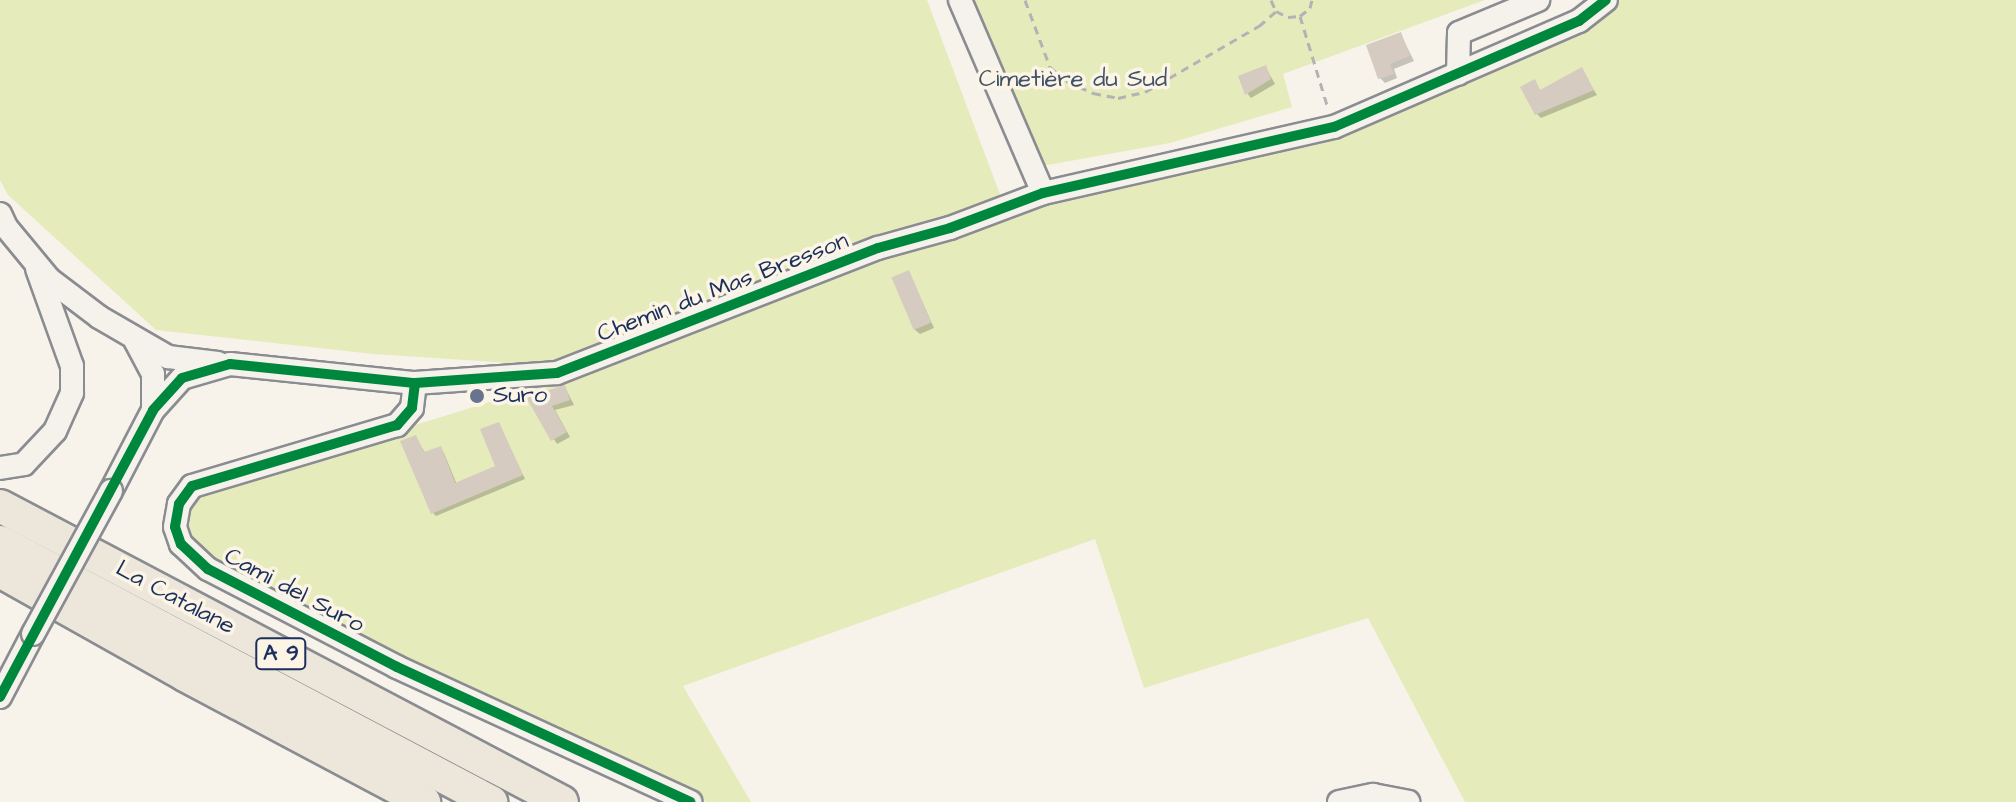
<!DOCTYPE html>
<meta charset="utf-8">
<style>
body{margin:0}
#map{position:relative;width:2016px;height:802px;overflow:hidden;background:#f7f3ea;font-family:"Architects Daughter",sans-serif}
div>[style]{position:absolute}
.green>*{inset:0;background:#e6ebbc}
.shadow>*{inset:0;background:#0003}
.building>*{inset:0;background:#d5cbc0;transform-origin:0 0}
.path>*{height:3px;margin-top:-1.5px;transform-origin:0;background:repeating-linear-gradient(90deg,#b2b3b4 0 8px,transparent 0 14px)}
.roads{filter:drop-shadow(2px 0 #8a8c91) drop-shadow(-2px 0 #8a8c91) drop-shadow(0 2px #8a8c91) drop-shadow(0 -2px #8a8c91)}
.minor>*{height:22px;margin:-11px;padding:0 11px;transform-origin:11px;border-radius:11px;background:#f5f2ec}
.highway>*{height:32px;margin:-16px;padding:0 16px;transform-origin:16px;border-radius:16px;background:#ece7da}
.bridges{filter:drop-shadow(2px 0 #8a8c91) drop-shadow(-2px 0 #8a8c91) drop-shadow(0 2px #8a8c91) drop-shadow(0 -2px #8a8c91)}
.minor-bridge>*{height:22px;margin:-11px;padding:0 11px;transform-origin:11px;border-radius:11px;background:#f5f2ec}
.cycleway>*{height:10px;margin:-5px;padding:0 5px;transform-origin:5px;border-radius:5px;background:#00873e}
.dots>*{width:22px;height:22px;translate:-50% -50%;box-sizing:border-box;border:4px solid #fcf5e5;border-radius:50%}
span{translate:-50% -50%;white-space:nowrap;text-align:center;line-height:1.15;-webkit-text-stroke:7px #fcf5e5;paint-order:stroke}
.shield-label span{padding:2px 6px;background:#fcf5e5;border:2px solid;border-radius:6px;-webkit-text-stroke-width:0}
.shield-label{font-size:22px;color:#1b2f5e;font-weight:700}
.park-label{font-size:24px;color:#415369}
.street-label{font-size:24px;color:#1b2f5e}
.poi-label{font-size:24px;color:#1b2f5e}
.left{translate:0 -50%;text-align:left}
</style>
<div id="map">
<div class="green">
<i style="clip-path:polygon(0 0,927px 0,1001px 197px,948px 221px,555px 366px,373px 354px,156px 330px,8px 195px,0 180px)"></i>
<i style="clip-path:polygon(959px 0,1485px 0,1283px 74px,1292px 107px,1170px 143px,1020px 170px)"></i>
<i style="clip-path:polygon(1618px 0,2016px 0,2016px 802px,1465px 802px,1368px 618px,1144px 688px,1095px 539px,683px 686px,751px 802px,707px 802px,401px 660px,212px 563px,187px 540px,183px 526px,186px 507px,197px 493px,560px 380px,880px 256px,1045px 200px,1336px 135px,1582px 28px)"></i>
</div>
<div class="shadow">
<i style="clip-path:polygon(1401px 35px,1414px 61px,1394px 69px,1397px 78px,1385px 83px,1380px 78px)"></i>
<i style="clip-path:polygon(1266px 68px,1275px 84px,1251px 98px,1247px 93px)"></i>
<i style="clip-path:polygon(1581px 70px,1597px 95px,1541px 118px,1537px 114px,1534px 82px,1541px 91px)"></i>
<i style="clip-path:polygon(909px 272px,934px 328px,920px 334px,915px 330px)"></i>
<i style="clip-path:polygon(565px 387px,574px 405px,555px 410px,570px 437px,557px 444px,529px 399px)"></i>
<i style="clip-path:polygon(499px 424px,525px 479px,436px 516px,432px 512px,415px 437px,426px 454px,440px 449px,444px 453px,457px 485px,498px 467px)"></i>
</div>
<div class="building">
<i style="clip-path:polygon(1401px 32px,1410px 56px,1390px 64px,1394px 74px,1378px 79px,1366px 45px)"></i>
<i style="clip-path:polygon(1266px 65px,1271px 79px,1245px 95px,1238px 76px)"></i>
<i style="clip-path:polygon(1582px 67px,1594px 90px,1535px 115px,1520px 87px,1535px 79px,1540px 90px)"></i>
<i style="left:909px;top:270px;width:57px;height:19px;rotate:67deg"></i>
<i style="clip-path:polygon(565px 385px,570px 400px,552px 406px,567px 432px,551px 441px,526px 397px)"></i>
<i style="clip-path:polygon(499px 422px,523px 475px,431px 514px,400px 441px,416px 435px,424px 452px,441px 446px,455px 483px,495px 466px,480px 429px)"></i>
</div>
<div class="path">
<i style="left:1025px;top:0;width:72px;rotate:69.5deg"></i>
<i style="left:1050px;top:67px;width:21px;rotate:41deg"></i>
<i style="left:1066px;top:81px;width:30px;rotate:24deg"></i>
<i style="left:1093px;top:93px;width:25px;rotate:11deg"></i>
<i style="left:1118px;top:98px;width:28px;rotate:-13deg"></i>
<i style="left:1145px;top:92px;width:132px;rotate:-30.1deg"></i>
<i style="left:1259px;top:26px;width:23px;rotate:-41deg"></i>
<i style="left:1271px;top:0;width:12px;rotate:66deg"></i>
<i style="left:1276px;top:11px;width:13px;rotate:27deg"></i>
<i style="left:1288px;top:17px;width:12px;rotate:-5deg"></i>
<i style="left:1300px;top:16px;width:13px;rotate:-39deg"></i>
<i style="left:1310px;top:8px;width:8px;rotate:-76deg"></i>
<i style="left:1300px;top:16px;width:96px;rotate:73.1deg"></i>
</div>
<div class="roads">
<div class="minor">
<i style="left:960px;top:0;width:210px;rotate:66.7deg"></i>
<i style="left:1458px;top:74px;width:41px;rotate:-88.6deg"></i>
<i style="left:1459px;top:33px;width:86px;rotate:-22.7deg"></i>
<i style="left:0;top:214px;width:14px;rotate:65deg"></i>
<i style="left:6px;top:227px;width:67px;rotate:50.4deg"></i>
<i style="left:49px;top:279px;width:63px;rotate:37.2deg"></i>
<i style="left:99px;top:317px;width:80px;rotate:30.1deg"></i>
<i style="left:168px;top:357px;width:50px;rotate:6.8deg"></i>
<i style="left:135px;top:340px;width:38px;rotate:62deg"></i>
<i style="left:153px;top:374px;width:36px;rotate:90deg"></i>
<i style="left:415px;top:383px;width:25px;rotate:97deg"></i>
<i style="left:412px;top:408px;width:23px;rotate:131deg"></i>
<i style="left:397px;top:425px;width:214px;rotate:163.4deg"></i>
<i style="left:192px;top:486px;width:22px;rotate:126deg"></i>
<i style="left:179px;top:504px;width:23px;rotate:100deg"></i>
<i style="left:175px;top:527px;width:18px;rotate:71deg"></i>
<i style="left:181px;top:544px;width:37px;rotate:43deg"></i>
<i style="left:208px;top:569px;width:213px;rotate:27.4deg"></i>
<i style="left:397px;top:667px;width:323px;rotate:24.7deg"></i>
<i style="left:0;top:468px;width:24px;rotate:-9deg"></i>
<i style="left:24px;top:464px;width:45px;rotate:-46.8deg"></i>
<i style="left:55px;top:431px;width:42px;rotate:-65.9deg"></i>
<i style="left:72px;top:393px;width:27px;rotate:-90deg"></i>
<i style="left:72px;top:366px;width:103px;rotate:-109.8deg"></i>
<i style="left:111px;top:491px;width:91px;rotate:-62.6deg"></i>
<i style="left:153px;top:410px;width:43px;rotate:-47.8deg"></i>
<i style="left:182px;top:378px;width:50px;rotate:-16.3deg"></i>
<i style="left:230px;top:364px;width:186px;rotate:5.9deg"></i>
<i style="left:415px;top:383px;width:142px;rotate:-4deg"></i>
<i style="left:557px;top:373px;width:344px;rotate:-21.3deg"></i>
<i style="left:878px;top:248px;width:75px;rotate:-15.5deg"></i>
<i style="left:950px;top:228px;width:99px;rotate:-20.6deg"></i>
<i style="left:1043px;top:193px;width:298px;rotate:-12.8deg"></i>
<i style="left:1334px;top:127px;width:267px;rotate:-23.4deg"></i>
<i style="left:1579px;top:21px;width:34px;rotate:-38deg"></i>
<i style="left:0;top:697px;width:71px;rotate:-62.4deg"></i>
<i style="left:1339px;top:802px;width:35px;rotate:-12deg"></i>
<i style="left:1373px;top:795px;width:36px;rotate:11deg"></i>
</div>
<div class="highway">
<i style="left:0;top:506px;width:635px;rotate:27.78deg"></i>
<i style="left:0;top:542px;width:556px;rotate:27.9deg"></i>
<i style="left:0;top:571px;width:212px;rotate:29.3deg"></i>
<i style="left:185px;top:675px;width:271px;rotate:28deg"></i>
</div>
</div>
<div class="bridges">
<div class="minor-bridge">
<i style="left:33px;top:634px;width:163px;rotate:-61.4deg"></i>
</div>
</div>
<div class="cycleway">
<i style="left:415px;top:383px;width:25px;rotate:97deg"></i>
<i style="left:412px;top:408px;width:23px;rotate:131deg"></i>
<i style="left:397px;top:425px;width:214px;rotate:163.4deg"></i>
<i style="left:192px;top:486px;width:22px;rotate:126deg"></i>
<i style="left:179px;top:504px;width:23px;rotate:100deg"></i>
<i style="left:175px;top:527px;width:18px;rotate:71deg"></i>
<i style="left:181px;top:544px;width:37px;rotate:43deg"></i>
<i style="left:208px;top:569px;width:213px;rotate:27.4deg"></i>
<i style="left:397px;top:667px;width:323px;rotate:24.7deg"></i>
<i style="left:0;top:697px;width:325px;rotate:-61.9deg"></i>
<i style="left:153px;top:410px;width:43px;rotate:-47.8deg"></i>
<i style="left:182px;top:378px;width:50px;rotate:-16.3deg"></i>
<i style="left:230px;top:364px;width:186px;rotate:5.9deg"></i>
<i style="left:415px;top:383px;width:142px;rotate:-4deg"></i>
<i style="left:557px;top:373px;width:344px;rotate:-21.3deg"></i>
<i style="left:878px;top:248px;width:75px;rotate:-15.5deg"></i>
<i style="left:950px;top:228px;width:99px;rotate:-20.6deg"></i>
<i style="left:1043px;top:193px;width:298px;rotate:-12.8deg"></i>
<i style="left:1334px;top:127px;width:267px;rotate:-23.4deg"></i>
<i style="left:1579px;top:21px;width:34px;rotate:-38deg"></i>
</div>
<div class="dots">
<i style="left:477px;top:396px;background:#68748f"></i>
</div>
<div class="shield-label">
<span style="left:281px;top:654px">A 9</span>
</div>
<div class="park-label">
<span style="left:1073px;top:80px">Cimetière du Sud</span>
</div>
<div class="street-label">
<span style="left:723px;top:288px;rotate:-21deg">Chemin du Mas Bresson</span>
<span style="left:294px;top:591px;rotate:28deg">Cami del Suro</span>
<span style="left:175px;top:598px;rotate:28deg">La Catalane</span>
</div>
<div class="poi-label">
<span class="left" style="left:493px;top:396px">Suro</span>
</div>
</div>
